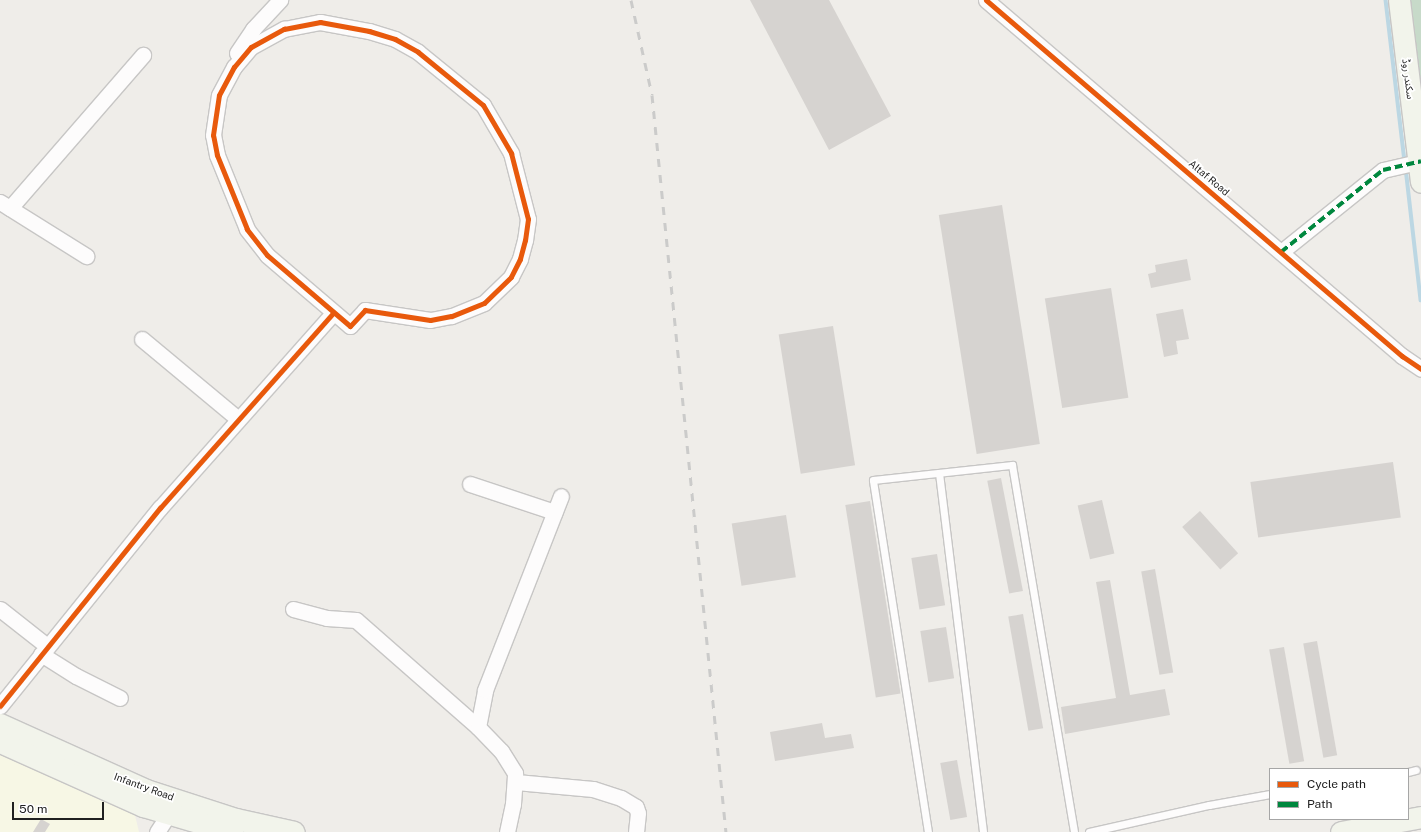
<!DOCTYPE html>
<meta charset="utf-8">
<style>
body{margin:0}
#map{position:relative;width:1421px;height:832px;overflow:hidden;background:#efede9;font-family:"Public Sans","Noto Sans Arabic",sans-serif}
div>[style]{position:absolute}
.education>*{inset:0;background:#f7f7e5}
.cemetery>*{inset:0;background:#c7dac9}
.stream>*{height:3.5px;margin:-1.75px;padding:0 1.75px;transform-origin:1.75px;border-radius:1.75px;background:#bcd7e3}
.building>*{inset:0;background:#d6d3d0;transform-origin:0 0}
.roads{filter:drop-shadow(1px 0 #c7c6c5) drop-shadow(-1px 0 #c7c6c5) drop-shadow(0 1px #c7c6c5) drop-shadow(0 -1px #c7c6c5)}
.lane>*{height:7px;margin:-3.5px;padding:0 3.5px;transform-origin:3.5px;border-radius:3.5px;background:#fdfcfc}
.street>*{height:15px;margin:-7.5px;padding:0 7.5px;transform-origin:7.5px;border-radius:7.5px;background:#fdfcfc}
.secondary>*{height:21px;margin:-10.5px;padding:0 10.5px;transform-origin:10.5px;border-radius:10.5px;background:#f2f4eb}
.rail>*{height:3px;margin-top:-1.5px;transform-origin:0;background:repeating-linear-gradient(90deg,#cbcbca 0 8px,transparent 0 16px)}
.quiet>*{height:4px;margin-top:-2px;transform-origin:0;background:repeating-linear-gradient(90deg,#00873e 0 8px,transparent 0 12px)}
.cycleway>*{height:5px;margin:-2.5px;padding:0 2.5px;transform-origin:2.5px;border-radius:2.5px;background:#e8590c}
span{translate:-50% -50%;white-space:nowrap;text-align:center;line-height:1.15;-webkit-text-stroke:3.5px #fff;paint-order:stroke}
.street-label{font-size:10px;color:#202020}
.legend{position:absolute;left:1269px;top:768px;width:140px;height:52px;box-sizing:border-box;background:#fff;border:1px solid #a6a6a6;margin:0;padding:5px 7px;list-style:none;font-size:12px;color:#202020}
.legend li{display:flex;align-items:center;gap:8px;height:20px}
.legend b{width:20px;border:1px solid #a6a6a6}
.scale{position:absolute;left:12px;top:802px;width:92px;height:18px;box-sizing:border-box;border:2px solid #202020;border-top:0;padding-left:5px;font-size:12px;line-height:14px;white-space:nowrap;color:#202020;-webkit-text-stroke:3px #fff;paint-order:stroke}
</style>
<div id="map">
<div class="education">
<i style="clip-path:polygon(0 753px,134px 811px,139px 832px,0 832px)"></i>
</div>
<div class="cemetery">
<i style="clip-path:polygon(1398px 0,1421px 0,1421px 156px)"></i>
</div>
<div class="stream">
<i style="left:1386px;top:0;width:163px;rotate:83.3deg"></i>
<i style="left:1406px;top:168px;width:133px;rotate:83.5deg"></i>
</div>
<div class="building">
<i style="clip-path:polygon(750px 0,829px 0,891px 116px,829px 150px)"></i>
<i style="left:1002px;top:205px;width:242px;height:64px;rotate:81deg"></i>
<i style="clip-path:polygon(1187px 259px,1191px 280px,1151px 288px,1148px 274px,1156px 272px,1155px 265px)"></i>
<i style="left:1111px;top:288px;width:111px;height:67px;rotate:81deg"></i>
<i style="clip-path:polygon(1183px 309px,1189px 339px,1176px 341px,1178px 354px,1164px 357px,1156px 314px)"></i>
<i style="left:833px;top:326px;width:141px;height:55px;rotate:81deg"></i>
<i style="left:1393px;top:462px;width:56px;height:144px;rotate:82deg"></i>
<i style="left:1001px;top:478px;width:115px;height:14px;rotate:79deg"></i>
<i style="left:1102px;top:500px;width:55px;height:25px;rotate:77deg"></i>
<i style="left:870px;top:501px;width:195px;height:25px;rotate:81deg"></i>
<i style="left:1200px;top:511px;width:57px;height:24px;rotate:48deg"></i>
<i style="left:786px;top:515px;width:63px;height:55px;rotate:81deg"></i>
<i style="left:937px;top:554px;width:52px;height:26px;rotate:81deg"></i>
<i style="left:1155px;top:569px;width:105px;height:14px;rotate:80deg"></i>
<i style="clip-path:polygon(1110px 580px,1130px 695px,1165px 689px,1170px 715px,1065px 734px,1061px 707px,1116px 698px,1096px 582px)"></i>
<i style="left:1023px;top:614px;width:116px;height:15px;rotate:80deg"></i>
<i style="left:946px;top:627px;width:52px;height:26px;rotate:81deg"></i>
<i style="left:1317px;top:641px;width:116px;height:14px;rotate:80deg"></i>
<i style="left:1284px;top:647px;width:116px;height:15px;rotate:80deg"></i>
<i style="clip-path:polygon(822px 723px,825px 738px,851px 734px,854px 748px,775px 761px,770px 732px)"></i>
<i style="left:957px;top:760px;width:58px;height:17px;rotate:80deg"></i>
<i style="clip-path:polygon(41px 819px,50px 824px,45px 832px,33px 832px)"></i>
</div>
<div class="roads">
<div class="lane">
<i style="left:939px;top:473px;width:362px;rotate:83deg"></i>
<i style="left:1408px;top:772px;width:8px;rotate:-14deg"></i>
<i style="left:928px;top:832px;width:356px;rotate:-98.9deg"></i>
<i style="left:873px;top:480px;width:140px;rotate:-6.2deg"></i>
<i style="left:1012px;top:465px;width:372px;rotate:80.4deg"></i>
<i style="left:1089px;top:832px;width:123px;rotate:-12.7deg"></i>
<i style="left:1209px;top:805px;width:62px;rotate:-10.2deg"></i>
</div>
<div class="street">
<i style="left:986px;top:0;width:548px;rotate:40.56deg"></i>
<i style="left:1402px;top:356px;width:23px;rotate:34deg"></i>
<i style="left:320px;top:22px;width:50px;rotate:10.4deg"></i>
<i style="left:369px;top:31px;width:27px;rotate:17deg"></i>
<i style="left:395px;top:39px;width:26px;rotate:29deg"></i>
<i style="left:418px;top:52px;width:84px;rotate:39.2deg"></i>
<i style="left:483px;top:105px;width:56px;rotate:59.7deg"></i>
<i style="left:511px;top:153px;width:68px;rotate:75.6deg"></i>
<i style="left:528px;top:219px;width:21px;rotate:98deg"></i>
<i style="left:525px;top:240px;width:20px;rotate:105deg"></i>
<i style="left:520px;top:259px;width:20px;rotate:117deg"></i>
<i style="left:511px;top:277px;width:37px;rotate:136deg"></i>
<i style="left:484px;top:303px;width:35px;rotate:158deg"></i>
<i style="left:451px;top:316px;width:21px;rotate:169deg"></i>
<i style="left:430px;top:320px;width:66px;rotate:-171.3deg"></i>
<i style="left:365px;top:310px;width:22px;rotate:133deg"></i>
<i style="left:350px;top:326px;width:109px;rotate:-139.5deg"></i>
<i style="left:267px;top:255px;width:33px;rotate:-128deg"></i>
<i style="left:247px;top:229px;width:80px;rotate:-112.1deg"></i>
<i style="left:217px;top:155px;width:20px;rotate:-101deg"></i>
<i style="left:213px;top:135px;width:40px;rotate:-81.5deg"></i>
<i style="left:219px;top:95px;width:32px;rotate:-62deg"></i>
<i style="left:234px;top:67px;width:26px;rotate:-50deg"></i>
<i style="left:251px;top:47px;width:38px;rotate:-29deg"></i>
<i style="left:284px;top:29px;width:37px;rotate:-11deg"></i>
<i style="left:237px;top:53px;width:29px;rotate:-56deg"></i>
<i style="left:253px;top:29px;width:40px;rotate:-47deg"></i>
<i style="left:0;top:202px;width:102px;rotate:32.1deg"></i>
<i style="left:10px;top:208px;width:203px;rotate:-49deg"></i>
<i style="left:1281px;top:252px;width:131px;rotate:-38.8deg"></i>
<i style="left:1383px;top:170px;width:39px;rotate:-13deg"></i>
<i style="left:142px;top:339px;width:125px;rotate:39.8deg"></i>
<i style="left:470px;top:484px;width:89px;rotate:18.4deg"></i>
<i style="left:0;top:609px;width:60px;rotate:38.2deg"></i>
<i style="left:293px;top:609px;width:35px;rotate:15deg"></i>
<i style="left:327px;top:618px;width:29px;rotate:4deg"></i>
<i style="left:356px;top:620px;width:162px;rotate:41.3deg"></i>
<i style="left:41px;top:654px;width:41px;rotate:32.2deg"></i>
<i style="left:76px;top:676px;width:49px;rotate:26.6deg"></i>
<i style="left:0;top:706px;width:255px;rotate:-51.1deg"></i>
<i style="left:160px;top:508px;width:261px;rotate:-48.4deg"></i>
<i style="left:516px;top:782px;width:77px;rotate:5.2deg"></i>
<i style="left:593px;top:789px;width:29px;rotate:18deg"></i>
<i style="left:621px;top:798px;width:17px;rotate:31deg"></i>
<i style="left:636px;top:807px;width:6px;rotate:72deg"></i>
<i style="left:638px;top:813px;width:19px;rotate:96deg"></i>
<i style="left:157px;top:832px;width:20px;rotate:-57deg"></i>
<i style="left:507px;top:832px;width:29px;rotate:-78deg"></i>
<i style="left:513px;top:804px;width:31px;rotate:-86deg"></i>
<i style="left:515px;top:773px;width:26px;rotate:-122deg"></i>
<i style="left:501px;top:751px;width:33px;rotate:-134deg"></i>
<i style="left:478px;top:727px;width:38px;rotate:-79deg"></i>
<i style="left:485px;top:690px;width:208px;rotate:-68.6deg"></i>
</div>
<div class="secondary">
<i style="left:1399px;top:0;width:183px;rotate:83.1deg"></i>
<i style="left:0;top:724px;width:160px;rotate:24.3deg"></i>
<i style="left:146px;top:790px;width:95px;rotate:17.9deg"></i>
<i style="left:236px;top:819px;width:59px;rotate:12.6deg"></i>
<i style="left:0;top:742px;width:157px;rotate:24.1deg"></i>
<i style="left:143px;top:806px;width:93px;rotate:16.3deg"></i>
<i style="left:1341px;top:832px;width:81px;rotate:-10.6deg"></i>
</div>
</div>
<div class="rail">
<i style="left:631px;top:0;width:97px;rotate:77.5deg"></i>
<i style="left:652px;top:95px;width:741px;rotate:84.27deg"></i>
</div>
<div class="quiet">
<i style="left:1281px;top:252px;width:131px;rotate:-38.8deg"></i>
<i style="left:1383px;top:170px;width:39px;rotate:-13deg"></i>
</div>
<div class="cycleway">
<i style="left:986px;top:0;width:548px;rotate:40.56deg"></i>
<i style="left:1402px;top:356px;width:23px;rotate:34deg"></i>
<i style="left:320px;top:22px;width:50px;rotate:10.4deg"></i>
<i style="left:369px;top:31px;width:27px;rotate:17deg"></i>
<i style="left:395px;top:39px;width:26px;rotate:29deg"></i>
<i style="left:418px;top:52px;width:84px;rotate:39.2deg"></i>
<i style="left:483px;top:105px;width:56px;rotate:59.7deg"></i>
<i style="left:511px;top:153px;width:68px;rotate:75.6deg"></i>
<i style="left:528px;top:219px;width:21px;rotate:98deg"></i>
<i style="left:525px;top:240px;width:20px;rotate:105deg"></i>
<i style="left:520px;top:259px;width:20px;rotate:117deg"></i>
<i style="left:511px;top:277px;width:37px;rotate:136deg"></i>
<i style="left:484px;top:303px;width:35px;rotate:158deg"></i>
<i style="left:451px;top:316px;width:21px;rotate:169deg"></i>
<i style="left:430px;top:320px;width:66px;rotate:-171.3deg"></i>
<i style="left:365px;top:310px;width:22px;rotate:133deg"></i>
<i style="left:350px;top:326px;width:109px;rotate:-139.5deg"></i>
<i style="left:267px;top:255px;width:33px;rotate:-128deg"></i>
<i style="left:247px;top:229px;width:80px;rotate:-112.1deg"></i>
<i style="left:217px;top:155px;width:20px;rotate:-101deg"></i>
<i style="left:213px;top:135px;width:40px;rotate:-81.5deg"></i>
<i style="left:219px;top:95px;width:32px;rotate:-62deg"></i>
<i style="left:234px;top:67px;width:26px;rotate:-50deg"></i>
<i style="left:251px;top:47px;width:38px;rotate:-29deg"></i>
<i style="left:284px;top:29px;width:37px;rotate:-11deg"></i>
<i style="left:0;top:706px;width:255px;rotate:-51.1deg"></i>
<i style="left:160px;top:508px;width:261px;rotate:-48.4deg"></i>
</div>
<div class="street-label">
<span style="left:1408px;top:79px;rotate:83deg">سکندر روڈ</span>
<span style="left:1209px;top:178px;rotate:40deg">Altaf Road</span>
<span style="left:144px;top:787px;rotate:20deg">Infantry Road</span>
</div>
<ul class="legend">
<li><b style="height:5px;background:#e8590c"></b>Cycle path</li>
<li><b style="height:5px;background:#00873e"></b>Path</li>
</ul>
<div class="scale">50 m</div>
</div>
